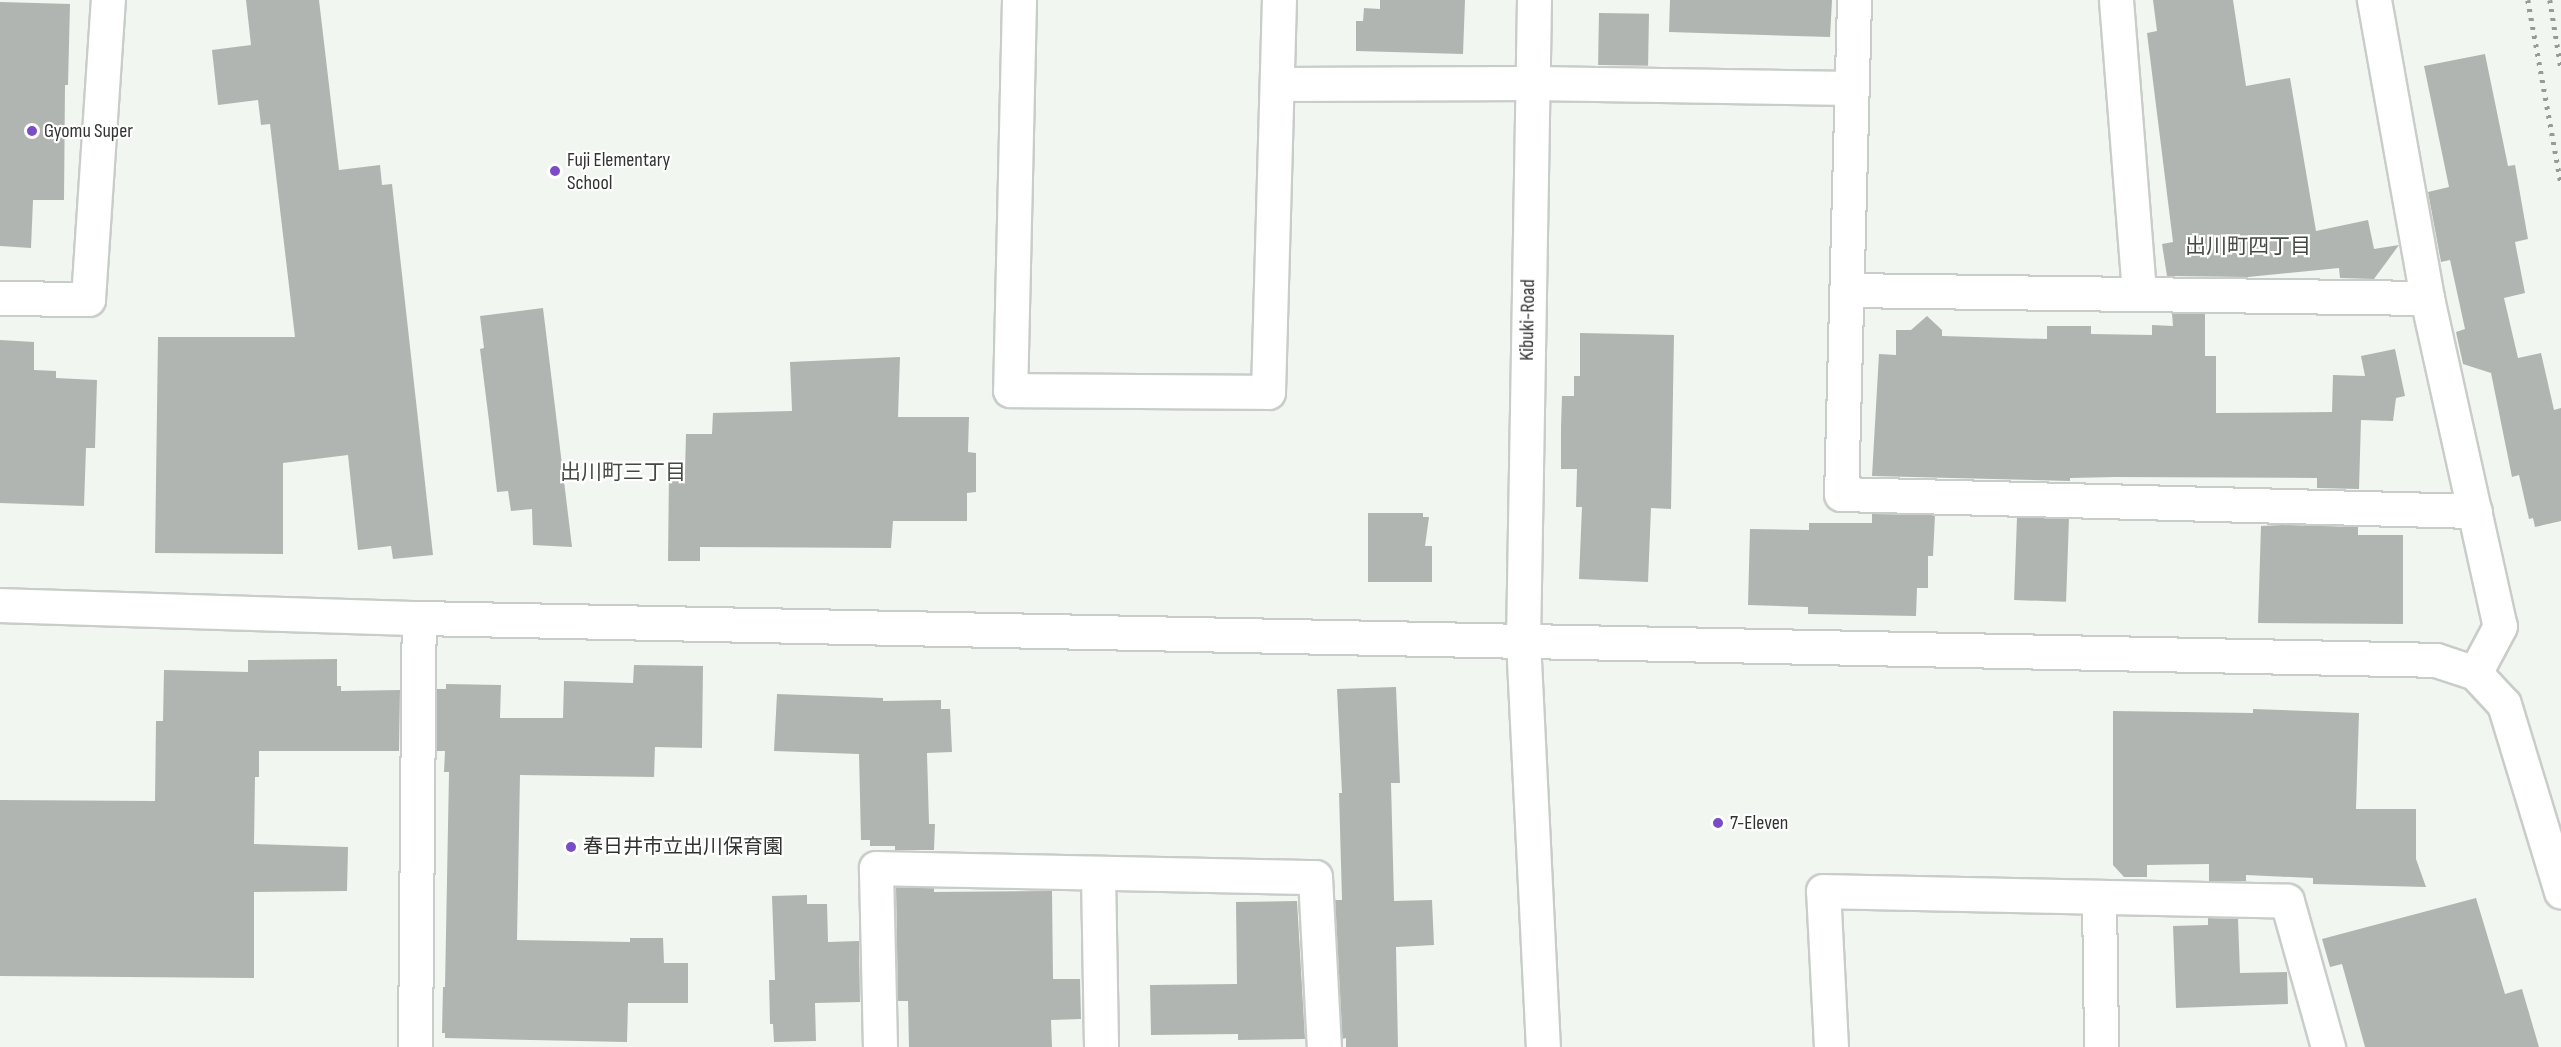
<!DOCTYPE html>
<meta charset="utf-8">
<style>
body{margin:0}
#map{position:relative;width:2561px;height:1047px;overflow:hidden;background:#f1f6f1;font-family:"Sofia Sans Condensed","Noto Sans JP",sans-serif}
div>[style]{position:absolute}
.building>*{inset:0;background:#b0b5b1;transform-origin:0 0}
.roads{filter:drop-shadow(2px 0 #c9cdc9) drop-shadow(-2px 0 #c9cdc9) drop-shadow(0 2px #c9cdc9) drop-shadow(0 -2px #c9cdc9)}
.minor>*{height:33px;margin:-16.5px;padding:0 16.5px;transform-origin:16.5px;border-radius:16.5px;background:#fff}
.rail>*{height:4.5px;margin-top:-2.25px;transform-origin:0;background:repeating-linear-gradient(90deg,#979a97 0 3px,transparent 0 9px)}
.dots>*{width:16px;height:16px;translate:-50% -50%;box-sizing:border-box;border:3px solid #fff;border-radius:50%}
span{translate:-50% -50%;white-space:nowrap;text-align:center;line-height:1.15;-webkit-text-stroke:4.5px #fff;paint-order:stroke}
.poi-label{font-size:20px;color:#313331}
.left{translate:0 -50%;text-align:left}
.street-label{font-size:20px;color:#313331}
.neighbourhood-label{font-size:21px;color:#454945}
</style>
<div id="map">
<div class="building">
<i style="clip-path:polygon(246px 0,319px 0,339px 170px,380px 165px,382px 185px,392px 184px,433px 555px,393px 559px,391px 546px,358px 550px,348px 455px,283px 463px,283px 554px,155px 553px,158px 337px,295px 337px,270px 124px,261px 125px,258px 100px,218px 105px,212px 50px,251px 45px)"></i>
<i style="clip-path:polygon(1380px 0,1465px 0,1463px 54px,1356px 51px,1356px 21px,1363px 21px,1364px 8px,1380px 9px)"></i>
<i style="clip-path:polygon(1670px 0,1832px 0,1830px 37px,1669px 32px)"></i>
<i style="clip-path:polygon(2153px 0,2233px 0,2246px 86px,2290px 78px,2316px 231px,2368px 220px,2374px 249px,2399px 245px,2374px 279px,2340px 278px,2339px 268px,2248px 277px,2167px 276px,2162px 244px,2173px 242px,2147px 33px,2157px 31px)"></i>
<i style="clip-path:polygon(0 2px,70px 4px,68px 85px,65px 85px,64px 200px,33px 200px,31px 248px,0 246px)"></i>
<i style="left:1599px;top:13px;width:50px;height:52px;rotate:1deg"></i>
<i style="clip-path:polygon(2485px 54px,2508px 166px,2515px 165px,2528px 239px,2515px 242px,2525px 293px,2504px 298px,2518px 358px,2541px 353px,2554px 410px,2561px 408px,2561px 521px,2535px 527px,2533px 518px,2529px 519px,2519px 475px,2512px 477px,2491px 373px,2463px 364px,2456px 332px,2465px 329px,2450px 260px,2441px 262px,2428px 192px,2449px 187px,2424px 66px)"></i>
<i style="clip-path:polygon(543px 308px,572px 547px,533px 545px,532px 509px,511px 511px,508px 491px,497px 492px,489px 421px,480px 349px,484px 348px,480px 316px)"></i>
<i style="clip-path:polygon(2172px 313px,2205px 314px,2205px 356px,2216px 356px,2216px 413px,2332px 412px,2333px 375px,2365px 376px,2361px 356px,2395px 349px,2405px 396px,2396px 398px,2393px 421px,2361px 420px,2359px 489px,2317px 488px,2317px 478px,2115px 477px,2070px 478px,2070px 481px,1872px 476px,1879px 354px,1896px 355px,1896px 330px,1911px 330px,1927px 316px,1942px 330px,1942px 336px,2047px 339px,2047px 326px,2091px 326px,2091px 334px,2152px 335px,2152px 325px,2173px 326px)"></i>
<i style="clip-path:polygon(1580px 333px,1674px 335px,1671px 509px,1651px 508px,1648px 582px,1579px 579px,1582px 507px,1576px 507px,1577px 469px,1561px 469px,1561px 427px,1562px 396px,1574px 396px,1574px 376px,1580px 376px)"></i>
<i style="clip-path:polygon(0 340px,34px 342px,34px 370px,56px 371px,56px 378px,97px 380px,95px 448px,86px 448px,84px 506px,0 503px)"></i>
<i style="clip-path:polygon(900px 357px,898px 417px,969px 417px,968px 452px,976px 453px,976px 492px,967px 493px,967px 521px,893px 521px,891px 548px,700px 547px,700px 561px,668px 561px,669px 472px,685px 472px,686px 434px,712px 434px,713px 413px,792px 411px,790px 362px)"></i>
<i style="clip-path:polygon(1368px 513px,1423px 513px,1423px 517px,1429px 517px,1425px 546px,1432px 546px,1432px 582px,1368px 582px)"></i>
<i style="clip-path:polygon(1872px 514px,1935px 515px,1933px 556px,1928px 556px,1928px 588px,1917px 588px,1916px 616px,1808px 614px,1808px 607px,1748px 605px,1750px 529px,1809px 530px,1809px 523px,1872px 523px)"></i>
<i style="left:2017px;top:517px;width:52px;height:83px;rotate:2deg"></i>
<i style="clip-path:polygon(2282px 525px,2358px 527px,2358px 535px,2403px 535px,2403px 624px,2258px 623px,2261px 526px)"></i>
<i style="clip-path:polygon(337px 659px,337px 686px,341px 686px,341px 691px,400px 690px,399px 751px,259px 751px,259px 777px,255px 777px,254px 844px,348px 847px,347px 891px,254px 892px,254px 978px,0 976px,0 800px,155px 801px,156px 721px,163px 721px,164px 670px,248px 672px,248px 660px)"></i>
<i style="clip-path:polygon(634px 665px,703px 666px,702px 748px,655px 747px,654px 777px,520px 775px,517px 940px,630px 942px,630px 938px,663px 938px,664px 963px,688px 963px,688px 1003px,628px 1003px,627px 1042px,445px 1038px,445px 1033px,442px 1033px,443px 987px,445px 987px,449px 772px,444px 772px,445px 751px,437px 751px,437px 689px,446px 689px,446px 684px,501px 685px,500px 718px,563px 718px,564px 681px,633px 683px)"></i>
<i style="clip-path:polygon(1396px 687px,1400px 783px,1391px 783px,1394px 901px,1432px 900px,1434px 945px,1396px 947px,1398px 1047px,1346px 1047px,1346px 1038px,1342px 1039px,1335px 900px,1342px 900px,1339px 793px,1342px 793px,1337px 689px)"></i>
<i style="clip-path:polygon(777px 694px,883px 698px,883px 701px,941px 700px,941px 709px,950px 709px,952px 752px,927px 753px,929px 824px,935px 824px,934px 850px,895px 850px,895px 846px,870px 846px,870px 840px,861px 840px,859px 754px,774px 751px)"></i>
<i style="clip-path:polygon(2253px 709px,2359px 713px,2356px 809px,2416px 809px,2416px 859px,2426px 887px,2313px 884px,2313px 878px,2246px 875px,2246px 881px,2209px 881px,2209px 864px,2147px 865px,2147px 877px,2124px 877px,2113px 865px,2113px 711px,2253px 713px)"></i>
<i style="clip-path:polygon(896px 887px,934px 888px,934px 892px,1052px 891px,1053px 979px,1080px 979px,1081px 1019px,1051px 1020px,1052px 1047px,909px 1047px,908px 1001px,898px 1001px)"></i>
<i style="clip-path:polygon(807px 895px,807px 904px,827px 904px,828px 942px,859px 941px,860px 1002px,815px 1003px,816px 1041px,774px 1042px,773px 1024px,770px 1024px,769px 980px,775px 980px,772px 896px)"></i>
<i style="clip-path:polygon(2476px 898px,2505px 994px,2522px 989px,2539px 1047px,2365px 1047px,2342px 964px,2330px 967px,2322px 939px)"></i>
<i style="clip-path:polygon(1297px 901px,1305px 1039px,1238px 1040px,1238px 1034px,1151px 1035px,1150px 985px,1237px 984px,1236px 902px)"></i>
<i style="clip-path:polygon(2208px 918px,2238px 919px,2240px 973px,2287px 972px,2288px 1004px,2176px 1008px,2173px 926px,2208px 925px)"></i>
</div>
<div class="roads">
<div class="minor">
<i style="left:1019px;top:0;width:390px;rotate:91.3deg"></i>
<i style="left:1010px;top:390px;width:258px;rotate:0.4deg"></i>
<i style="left:1268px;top:392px;width:392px;rotate:-88.4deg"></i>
<i style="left:1534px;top:0;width:640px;rotate:90.98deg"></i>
<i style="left:1523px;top:640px;width:407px;rotate:87.2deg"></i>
<i style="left:1854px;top:0;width:494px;rotate:91.5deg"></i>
<i style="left:1841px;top:494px;width:634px;rotate:1.54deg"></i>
<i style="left:2116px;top:0;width:294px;rotate:85.5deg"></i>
<i style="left:2374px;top:0;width:303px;rotate:79.9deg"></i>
<i style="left:2427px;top:298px;width:336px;rotate:77.5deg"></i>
<i style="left:2500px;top:626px;width:53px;rotate:118deg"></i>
<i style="left:1278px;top:84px;width:254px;rotate:-0.2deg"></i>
<i style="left:1532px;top:83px;width:320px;rotate:0.9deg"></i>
<i style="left:1846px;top:290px;width:581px;rotate:0.79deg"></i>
<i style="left:0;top:298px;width:88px;rotate:0.7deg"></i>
<i style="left:88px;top:299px;width:300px;rotate:-86.2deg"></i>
<i style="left:0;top:605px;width:419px;rotate:1.8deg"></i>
<i style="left:419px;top:618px;width:2017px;rotate:1.19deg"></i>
<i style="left:2436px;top:660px;width:41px;rotate:18.4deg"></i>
<i style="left:2475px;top:673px;width:42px;rotate:46.9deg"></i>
<i style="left:2504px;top:704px;width:196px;rotate:73.1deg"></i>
<i style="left:1098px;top:873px;width:174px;rotate:89deg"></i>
<i style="left:2099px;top:898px;width:149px;rotate:89.2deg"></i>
<i style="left:415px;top:1047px;width:429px;rotate:-89.5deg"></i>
<i style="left:880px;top:1047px;width:179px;rotate:-91.3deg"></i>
<i style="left:876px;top:868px;width:439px;rotate:1.2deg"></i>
<i style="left:1315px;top:877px;width:170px;rotate:87deg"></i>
<i style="left:1831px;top:1047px;width:156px;rotate:-92.9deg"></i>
<i style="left:1823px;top:891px;width:464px;rotate:1.2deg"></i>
<i style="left:2287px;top:901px;width:152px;rotate:74.3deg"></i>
</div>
</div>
<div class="rail">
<i style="left:2528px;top:0;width:186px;rotate:79.8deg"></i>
<i style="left:2550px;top:0;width:69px;rotate:80.8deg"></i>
</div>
<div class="dots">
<i style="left:32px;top:131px;background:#7a4dc6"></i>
<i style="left:555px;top:171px;background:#7a4dc6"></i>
<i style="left:1718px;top:823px;background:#7a4dc6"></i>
<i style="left:571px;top:847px;background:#7a4dc6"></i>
</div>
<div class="poi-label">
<span class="left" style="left:44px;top:131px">Gyomu Super</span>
<span class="left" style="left:567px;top:172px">Fuji Elementary<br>School</span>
<span class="left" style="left:1730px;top:823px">7-Eleven</span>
<span class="left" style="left:583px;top:847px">春日井市立出川保育園</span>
</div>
<div class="street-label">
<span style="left:1528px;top:320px;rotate:-89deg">Kibuki-Road</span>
</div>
<div class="neighbourhood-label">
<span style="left:2248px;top:247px">出川町四丁目</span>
<span style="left:623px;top:473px">出川町三丁目</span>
</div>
</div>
